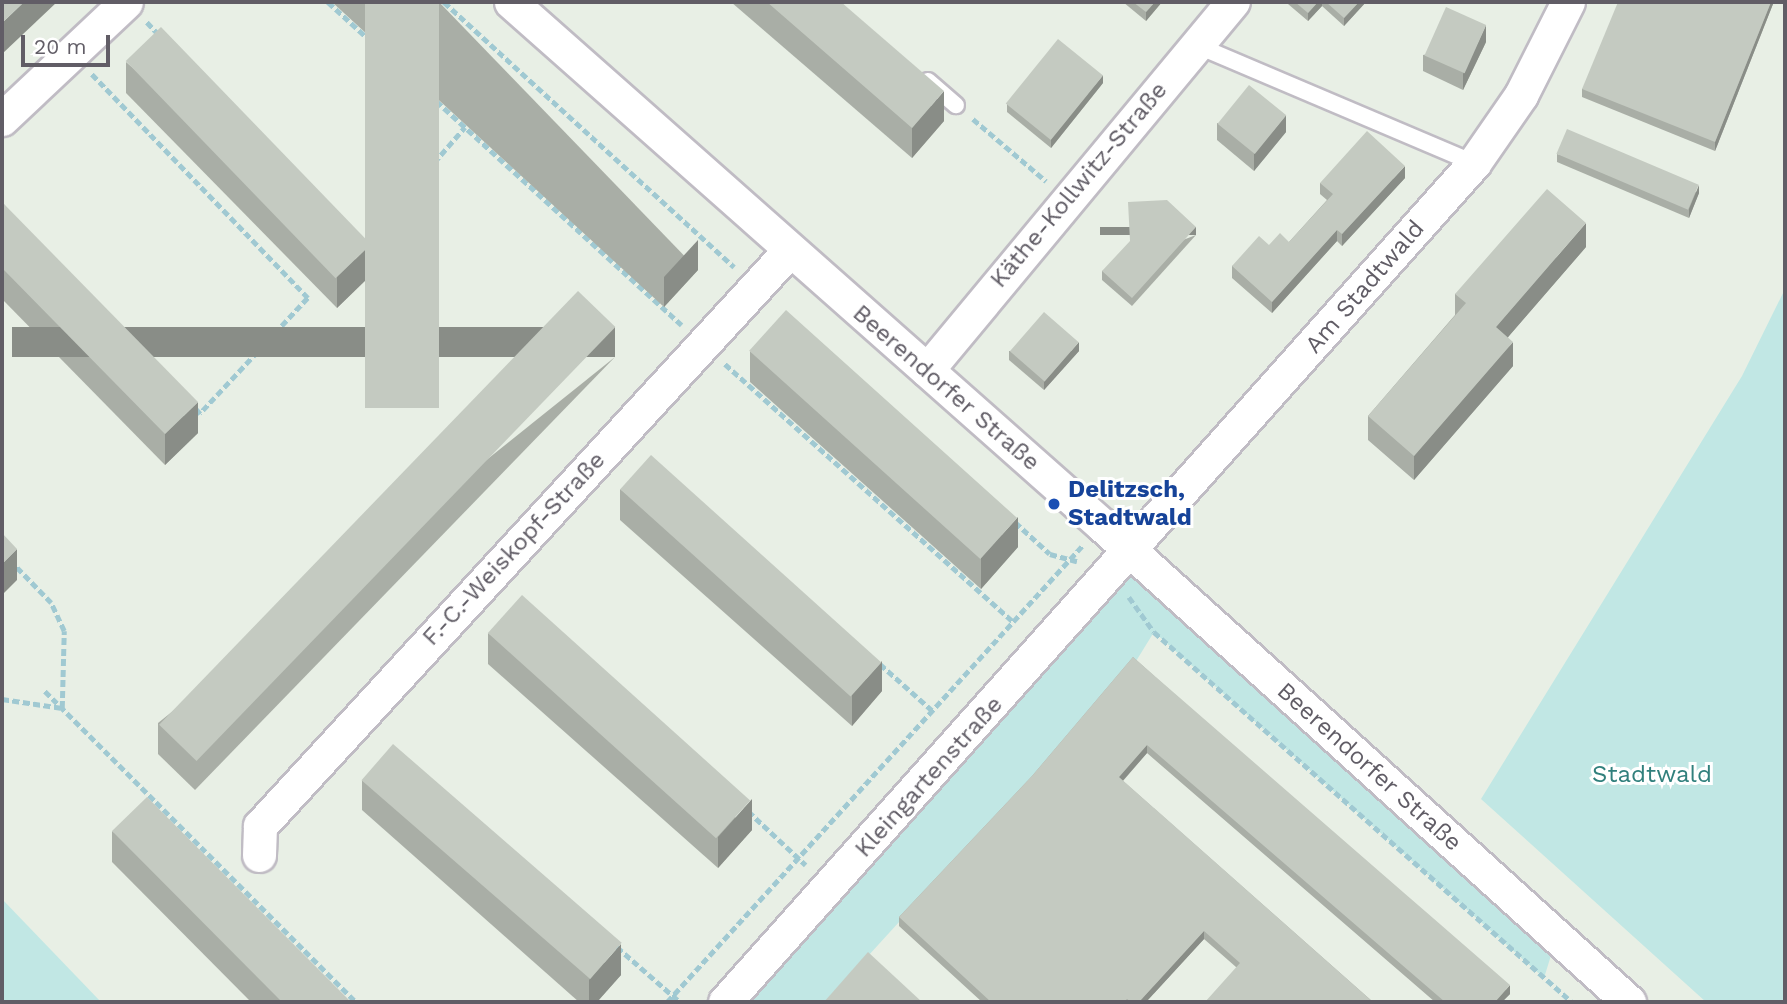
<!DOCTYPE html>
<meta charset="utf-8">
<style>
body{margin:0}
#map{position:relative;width:1787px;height:1004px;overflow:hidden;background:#e8efe5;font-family:"Work Sans",sans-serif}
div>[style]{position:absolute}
.green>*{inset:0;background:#c1e7e4}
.path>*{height:4.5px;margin-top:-2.25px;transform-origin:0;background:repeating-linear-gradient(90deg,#a0c9d2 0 7px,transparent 0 10.5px)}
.roads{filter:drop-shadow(2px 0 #c0bcc4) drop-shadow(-2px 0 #c0bcc4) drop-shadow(0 2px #c0bcc4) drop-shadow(0 -2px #c0bcc4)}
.service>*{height:16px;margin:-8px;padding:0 8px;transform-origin:8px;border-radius:8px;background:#fff}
.minor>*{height:33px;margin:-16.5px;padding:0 16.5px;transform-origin:16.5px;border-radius:16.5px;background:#fff}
.wall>*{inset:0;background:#a9aea6}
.shaded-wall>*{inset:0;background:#898d87;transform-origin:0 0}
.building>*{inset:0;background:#c4cac1;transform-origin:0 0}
.dots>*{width:19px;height:19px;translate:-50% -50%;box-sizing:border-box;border:4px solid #fff;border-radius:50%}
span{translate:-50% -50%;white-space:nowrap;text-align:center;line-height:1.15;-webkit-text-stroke:6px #fff;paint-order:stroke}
.street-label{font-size:24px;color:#615d66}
.transit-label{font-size:24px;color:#164399;font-weight:700}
.left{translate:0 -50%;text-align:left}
.park-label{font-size:24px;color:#31807d}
.frame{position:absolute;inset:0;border:4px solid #615d66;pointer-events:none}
.scale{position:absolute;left:21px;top:35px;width:89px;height:32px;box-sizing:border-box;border:4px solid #615d66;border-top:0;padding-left:9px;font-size:21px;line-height:24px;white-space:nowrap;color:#615d66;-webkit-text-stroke:5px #fff;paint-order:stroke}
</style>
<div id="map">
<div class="green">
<i style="clip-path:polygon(1785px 289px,1785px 1002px,1706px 1002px,1481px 799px,1742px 376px)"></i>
<i style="clip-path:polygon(1131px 552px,1557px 936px,1544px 978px,1154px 632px,1133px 666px,826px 1002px,725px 1002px)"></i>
<i style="clip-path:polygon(2px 899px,101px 1002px,2px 1002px)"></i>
</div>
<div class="path">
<i style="left:328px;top:2px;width:479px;rotate:42.4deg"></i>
<i style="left:444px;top:2px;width:393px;rotate:42.4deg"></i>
<i style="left:147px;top:22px;width:19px;rotate:47deg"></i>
<i style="left:92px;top:74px;width:311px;rotate:46deg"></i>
<i style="left:308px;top:298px;width:158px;rotate:133deg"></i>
<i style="left:200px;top:414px;width:9px;rotate:-131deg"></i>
<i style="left:973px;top:119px;width:96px;rotate:40.3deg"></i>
<i style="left:365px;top:242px;width:152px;rotate:-49deg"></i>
<i style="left:725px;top:364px;width:387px;rotate:41.8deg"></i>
<i style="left:1015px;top:522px;width:47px;rotate:42.4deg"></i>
<i style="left:1050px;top:554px;width:28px;rotate:15deg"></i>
<i style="left:1129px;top:597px;width:43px;rotate:54.5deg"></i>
<i style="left:1154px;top:632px;width:558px;rotate:41.51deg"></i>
<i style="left:880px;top:664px;width:71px;rotate:41.6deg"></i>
<i style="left:45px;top:691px;width:440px;rotate:45deg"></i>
<i style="left:2px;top:699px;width:61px;rotate:8.5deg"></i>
<i style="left:62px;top:708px;width:77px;rotate:-88.5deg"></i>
<i style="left:64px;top:631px;width:31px;rotate:-115deg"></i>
<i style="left:51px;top:603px;width:53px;rotate:-134.2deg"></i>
<i style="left:748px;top:811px;width:79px;rotate:43deg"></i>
<i style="left:617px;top:947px;width:84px;rotate:41.1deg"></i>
<i style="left:667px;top:1002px;width:617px;rotate:-47.7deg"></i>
</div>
<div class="roads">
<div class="service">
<i style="left:1196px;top:45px;width:302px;rotate:23deg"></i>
<i style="left:928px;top:81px;width:37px;rotate:41deg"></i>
</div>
<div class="minor">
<i style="left:511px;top:2px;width:789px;rotate:41.51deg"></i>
<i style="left:1102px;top:525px;width:711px;rotate:42.15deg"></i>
<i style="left:2px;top:119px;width:170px;rotate:-43.3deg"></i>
<i style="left:927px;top:370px;width:479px;rotate:-50.3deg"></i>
<i style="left:259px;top:855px;width:29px;rotate:-88deg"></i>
<i style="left:260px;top:826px;width:781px;rotate:-47.39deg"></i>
<i style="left:725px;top:1002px;width:1125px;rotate:-48.24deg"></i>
<i style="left:1474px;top:163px;width:83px;rotate:-55.3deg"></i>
<i style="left:1521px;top:95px;width:104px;rotate:-63.2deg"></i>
</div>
</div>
<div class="wall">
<i style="clip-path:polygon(332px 2px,439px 2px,698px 270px,664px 307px)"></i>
<i style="clip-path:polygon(731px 2px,841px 2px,944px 121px,912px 158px)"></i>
<i style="clip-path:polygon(1123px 2px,1162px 2px,1146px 21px)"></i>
<i style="clip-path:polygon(1288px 2px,1366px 2px,1344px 26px,1322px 6px,1308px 21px,1288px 4px)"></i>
<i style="clip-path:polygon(1773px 2px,1773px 4px,1715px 151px,1582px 97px,1582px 89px)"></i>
<i style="clip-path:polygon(1486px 42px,1463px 90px,1423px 71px,1423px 55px)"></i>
<i style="clip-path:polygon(126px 62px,372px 274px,337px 308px,126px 93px)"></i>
<i style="clip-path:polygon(1103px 83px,1051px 148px,1007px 112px,1007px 104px)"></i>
<i style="clip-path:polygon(1217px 123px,1286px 132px,1254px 171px,1217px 140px)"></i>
<i style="clip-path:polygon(1557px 154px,1699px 193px,1689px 218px,1557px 162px)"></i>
<i style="clip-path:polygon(1405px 178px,1342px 246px,1337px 241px,1272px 313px,1232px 278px,1232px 266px,1269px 245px,1289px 242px,1327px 200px,1320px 194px,1320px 183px)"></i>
<i style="clip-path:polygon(2px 202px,198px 433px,165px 465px,2px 299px)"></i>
<i style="clip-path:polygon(1196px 235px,1132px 306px,1102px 280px,1102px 271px)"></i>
<i style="clip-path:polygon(1586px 247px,1508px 337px,1513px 366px,1414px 480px,1368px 440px,1368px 416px,1455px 315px,1455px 294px)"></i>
<i style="clip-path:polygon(750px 351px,1018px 547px,981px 589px,750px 382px)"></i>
<i style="clip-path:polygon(1009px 351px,1079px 351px,1044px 390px,1009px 360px)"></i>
<i style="clip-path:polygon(615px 357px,195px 790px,158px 754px,158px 723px)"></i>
<i style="clip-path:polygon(620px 489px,882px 691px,852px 726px,620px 520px)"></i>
<i style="clip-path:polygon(488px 633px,752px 830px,718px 868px,488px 664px)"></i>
<i style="clip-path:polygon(1133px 657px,1510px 994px,1502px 1002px,1435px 1002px,1147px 753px,1123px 781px,1373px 1002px,1236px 967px,1204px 939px,1146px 1002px,982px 1002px,899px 926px,899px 917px,1032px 776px)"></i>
<i style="clip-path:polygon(362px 780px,621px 975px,597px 1002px,579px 1002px,362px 810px)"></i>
<i style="clip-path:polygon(112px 831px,351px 1002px,251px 1002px,112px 862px)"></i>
</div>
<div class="shaded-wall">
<i style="clip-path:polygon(24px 2px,57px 2px,2px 54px,2px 23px)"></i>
<i style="clip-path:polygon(1155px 2px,1162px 2px,1146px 21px,1146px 12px)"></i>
<i style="clip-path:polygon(1318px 2px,1322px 2px,1322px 6px,1308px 21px,1308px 13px)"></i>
<i style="clip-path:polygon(1359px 2px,1366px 2px,1344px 26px,1344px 18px)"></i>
<i style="clip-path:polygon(1771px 2px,1773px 2px,1773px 4px,1715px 151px,1715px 142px)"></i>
<i style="clip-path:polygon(1486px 25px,1486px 42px,1463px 90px,1463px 74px)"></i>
<i style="clip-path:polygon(1103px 75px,1103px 83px,1051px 148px,1051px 139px)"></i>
<i style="clip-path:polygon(944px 91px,944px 121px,912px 158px,912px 128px)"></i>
<i style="clip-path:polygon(1286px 115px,1286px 132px,1254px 171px,1254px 154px)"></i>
<i style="clip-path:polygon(1405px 166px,1405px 178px,1342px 246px,1342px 234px)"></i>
<i style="clip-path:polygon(1699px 185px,1699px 193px,1689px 218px,1689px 209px)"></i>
<i style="clip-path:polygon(1586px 223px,1586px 247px,1496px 351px,1496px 327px)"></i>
<i style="left:1196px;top:227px;width:8px;height:96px;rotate:90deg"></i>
<i style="clip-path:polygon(1337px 230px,1337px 241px,1272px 313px,1272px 302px)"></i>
<i style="clip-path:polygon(698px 240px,698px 270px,664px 307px,664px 277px)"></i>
<i style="clip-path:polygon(372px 243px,372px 274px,337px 308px,337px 277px)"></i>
<i style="left:615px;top:327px;width:30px;height:603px;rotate:90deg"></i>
<i style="clip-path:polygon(1079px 342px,1079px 351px,1044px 390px,1044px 382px)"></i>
<i style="clip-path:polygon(1513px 342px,1513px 366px,1414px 480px,1414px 456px)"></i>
<i style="clip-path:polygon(198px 402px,198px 433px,165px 465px,165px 434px)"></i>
<i style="clip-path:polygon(1018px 517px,1018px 547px,981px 589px,981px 558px)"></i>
<i style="clip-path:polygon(17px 549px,17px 580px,2px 595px,2px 564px)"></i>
<i style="clip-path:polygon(882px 661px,882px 691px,852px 726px,852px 695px)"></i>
<i style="clip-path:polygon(1147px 745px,1147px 753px,1119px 785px,1119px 777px)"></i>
<i style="clip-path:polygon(752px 799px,752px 830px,718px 868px,718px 837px)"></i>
<i style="clip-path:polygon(1204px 931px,1204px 939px,1146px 1002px,1139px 1002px)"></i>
<i style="clip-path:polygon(621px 944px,621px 975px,597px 1002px,589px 1002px,589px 980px)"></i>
<i style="clip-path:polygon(1510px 985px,1510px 994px,1502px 1002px,1495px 1002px)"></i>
</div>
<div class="building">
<i style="clip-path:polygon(2px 2px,24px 2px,2px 23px)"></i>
<i style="left:365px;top:2px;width:74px;height:406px"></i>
<i style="clip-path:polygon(767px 2px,841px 2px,944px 91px,912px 128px)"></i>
<i style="clip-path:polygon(1133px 2px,1155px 2px,1146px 12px)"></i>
<i style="clip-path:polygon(1295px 2px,1318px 2px,1308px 13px)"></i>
<i style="clip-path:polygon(1326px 2px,1359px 2px,1344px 18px)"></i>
<i style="clip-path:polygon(1618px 2px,1771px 2px,1715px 142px,1582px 89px)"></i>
<i style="left:1446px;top:7px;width:44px;height:53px;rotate:24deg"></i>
<i style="left:161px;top:27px;width:302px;height:49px;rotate:46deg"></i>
<i style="left:1058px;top:39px;width:58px;height:83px;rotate:39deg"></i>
<i style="left:1249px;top:85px;width:48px;height:50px;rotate:39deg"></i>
<i style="left:1567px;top:129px;width:143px;height:27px;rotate:23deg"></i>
<i style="clip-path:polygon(1367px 131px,1405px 166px,1342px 234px,1337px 230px,1272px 302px,1232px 266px,1259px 236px,1269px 245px,1280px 233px,1289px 242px,1333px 194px,1320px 183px)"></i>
<i style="clip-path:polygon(1547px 189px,1586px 223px,1496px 327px,1513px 342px,1414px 456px,1368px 416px,1466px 303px,1455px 294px)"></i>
<i style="clip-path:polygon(1167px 200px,1196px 227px,1132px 298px,1102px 271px,1130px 241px,1128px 202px)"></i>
<i style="clip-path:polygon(2px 202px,198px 402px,165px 434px,2px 268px)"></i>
<i style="left:578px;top:291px;width:52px;height:603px;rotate:44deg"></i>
<i style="left:786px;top:310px;width:311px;height:55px;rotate:42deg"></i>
<i style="left:1044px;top:312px;width:46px;height:52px;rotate:41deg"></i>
<i style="left:651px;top:455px;width:310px;height:46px;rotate:42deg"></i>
<i style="clip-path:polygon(2px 533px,17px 549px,2px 564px)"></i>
<i style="left:522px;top:595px;width:307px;height:51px;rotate:42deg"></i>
<i style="clip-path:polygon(1133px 657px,1510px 985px,1495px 1002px,1445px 1002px,1147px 745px,1119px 777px,1373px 1002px,1205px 1002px,1240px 963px,1204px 931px,1139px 1002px,1131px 1002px,1127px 999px,1124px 1002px,991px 1002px,899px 917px,1032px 776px)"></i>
<i style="left:393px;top:744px;width:303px;height:48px;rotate:41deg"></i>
<i style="clip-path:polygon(147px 797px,351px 1002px,282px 1002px,112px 831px)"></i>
<i style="clip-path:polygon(868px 952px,922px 1002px,824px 1002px)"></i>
</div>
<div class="dots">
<i style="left:1054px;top:504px;background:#1a4fb4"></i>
</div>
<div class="street-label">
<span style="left:1079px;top:185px;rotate:-50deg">Käthe-Kollwitz-Straße</span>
<span style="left:1365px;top:287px;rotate:-49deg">Am Stadtwald</span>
<span style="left:946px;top:388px;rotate:41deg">Beerendorfer Straße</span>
<span style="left:514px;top:549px;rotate:-47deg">F.-C.-Weiskopf-Straße</span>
<span style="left:1369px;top:767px;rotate:42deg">Beerendorfer Straße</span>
<span style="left:929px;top:777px;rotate:-48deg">Kleingartenstraße</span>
</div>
<div class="transit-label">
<span class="left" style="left:1068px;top:504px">Delitzsch,<br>Stadtwald</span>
</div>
<div class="park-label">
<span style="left:1652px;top:775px">Stadtwald</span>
</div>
<div class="frame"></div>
<div class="scale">20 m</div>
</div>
